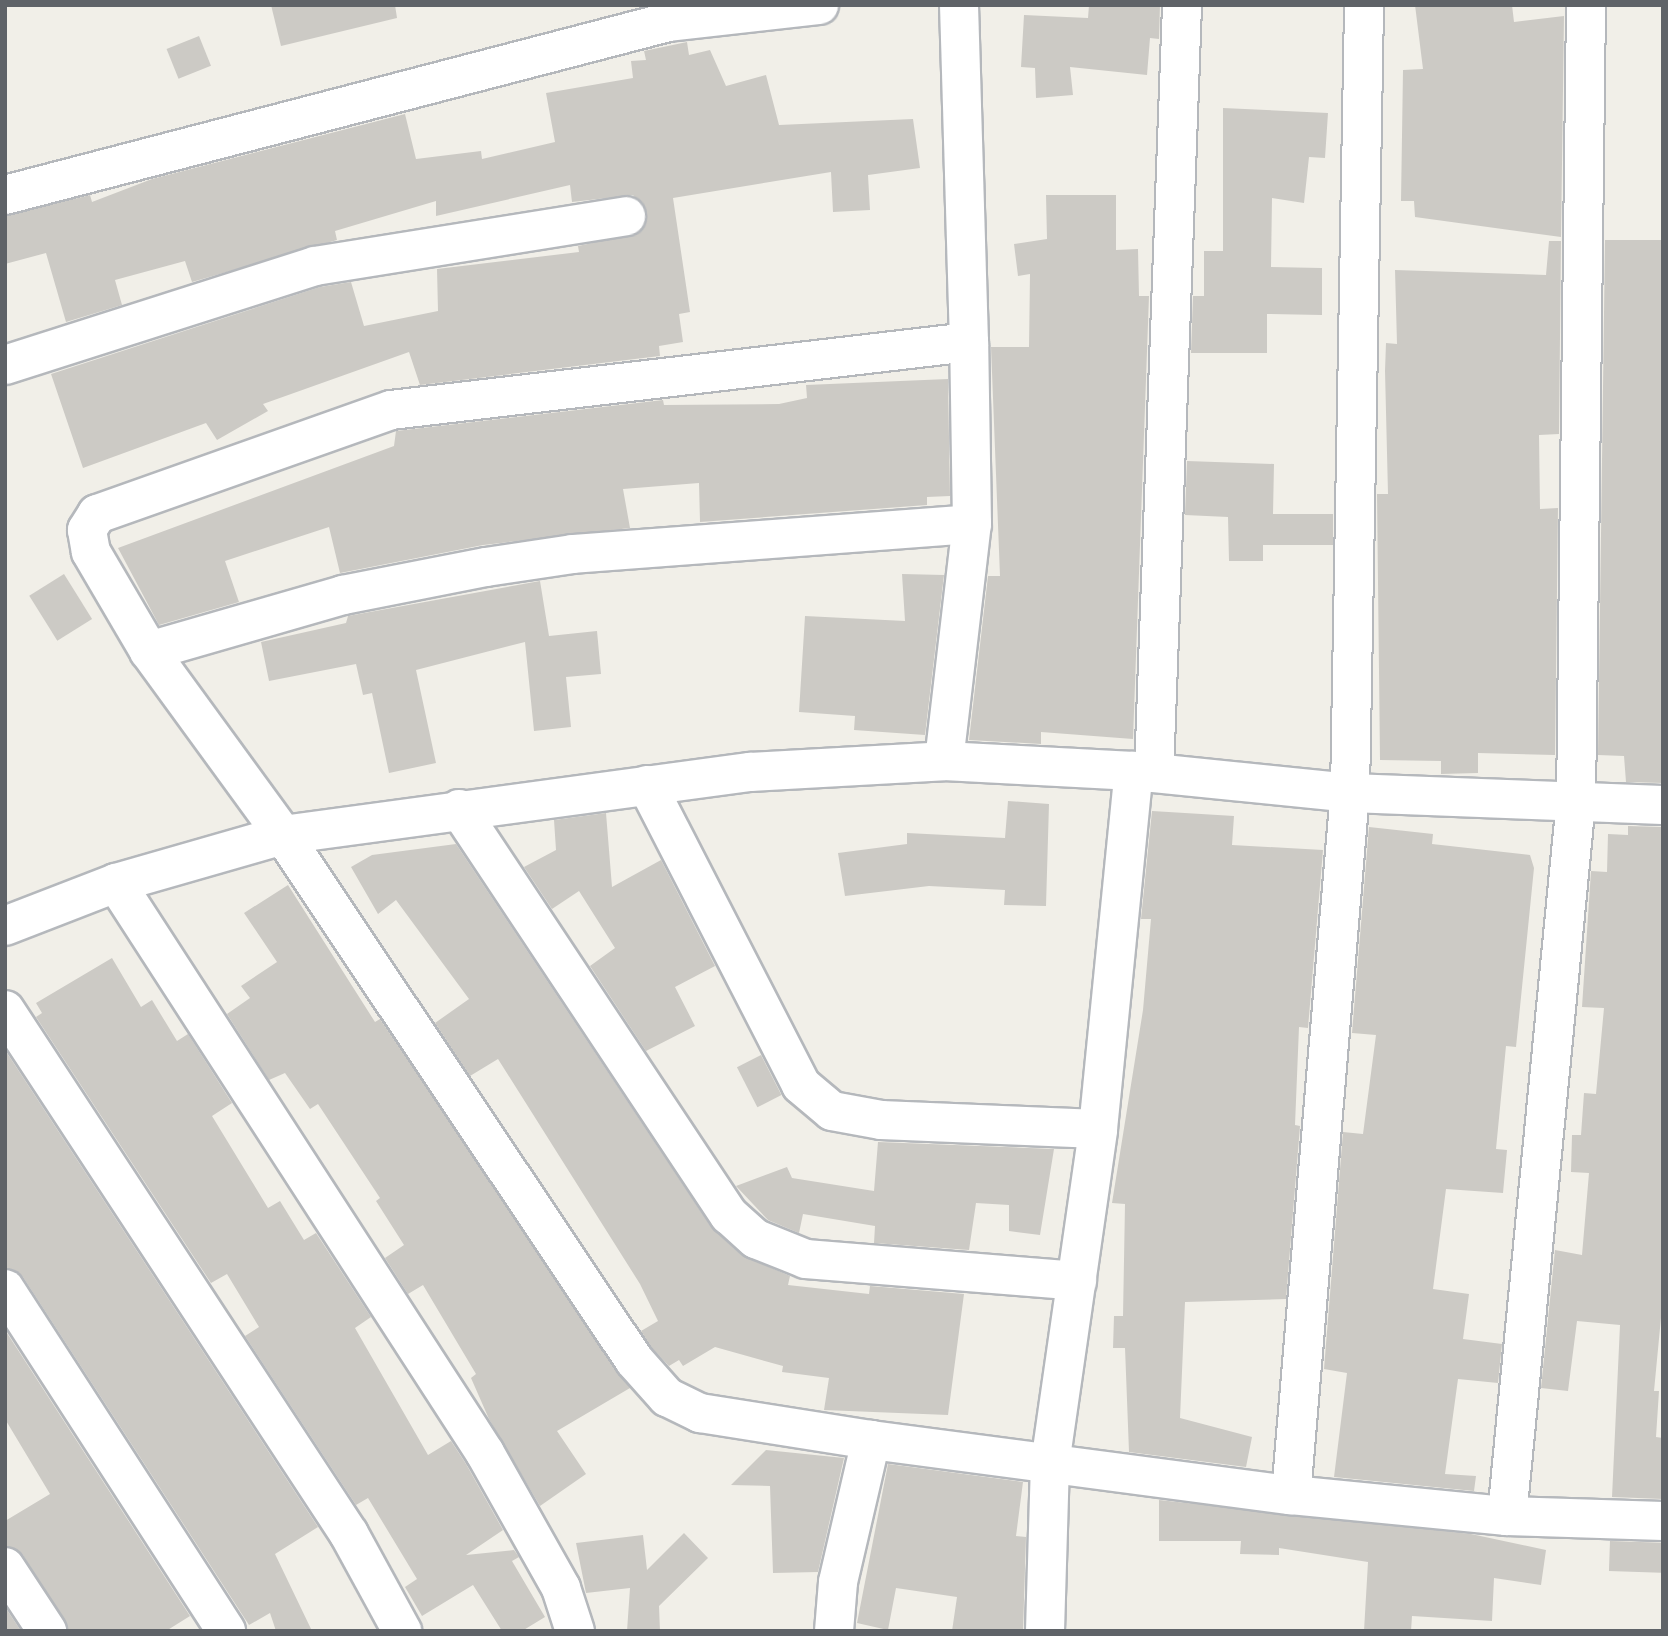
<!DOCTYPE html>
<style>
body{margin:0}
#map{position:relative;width:1668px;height:1636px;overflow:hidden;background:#f1efe8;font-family:Cabin,sans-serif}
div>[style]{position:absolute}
.building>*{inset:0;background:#cccac5;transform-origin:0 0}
.roads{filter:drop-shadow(2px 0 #b5b8bc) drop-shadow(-2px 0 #b5b8bc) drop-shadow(0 2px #b5b8bc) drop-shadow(0 -2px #b5b8bc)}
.minor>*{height:38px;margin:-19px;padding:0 19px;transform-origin:19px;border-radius:19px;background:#fff}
span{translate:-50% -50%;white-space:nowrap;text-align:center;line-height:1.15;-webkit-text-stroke:5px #fff;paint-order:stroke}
.frame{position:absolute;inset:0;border:7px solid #5f6368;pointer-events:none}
</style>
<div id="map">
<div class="building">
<i style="clip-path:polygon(271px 5px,395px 5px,397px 18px,281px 46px)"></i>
<i style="clip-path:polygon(1089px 5px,1160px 5px,1159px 39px,1150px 38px,1147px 75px,1070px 67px,1073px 95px,1036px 98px,1035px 68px,1021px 67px,1024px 15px,1088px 18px)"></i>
<i style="clip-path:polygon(1415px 5px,1512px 5px,1514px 22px,1564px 16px,1561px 237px,1415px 217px,1414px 201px,1401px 201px,1403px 70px,1423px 69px)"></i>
<i style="left:199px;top:36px;width:32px;height:35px;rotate:68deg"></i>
<i style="clip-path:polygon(687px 42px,689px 55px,710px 50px,726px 86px,766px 75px,779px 125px,913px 119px,920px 168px,868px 175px,870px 210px,833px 212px,831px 172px,673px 198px,690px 312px,679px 314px,683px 342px,659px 346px,660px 356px,420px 385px,409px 352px,263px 404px,268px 411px,217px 440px,206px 423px,83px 468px,51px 374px,320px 287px,351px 282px,364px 326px,438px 311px,437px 269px,579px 252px,578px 246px,639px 233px,647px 212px,633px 195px,572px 202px,570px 185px,436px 216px,436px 201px,335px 231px,337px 240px,192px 282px,185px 261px,115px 280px,122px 305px,66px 322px,46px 253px,5px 264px,5px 216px,90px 195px,92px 202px,152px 179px,405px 114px,416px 159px,481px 151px,482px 159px,555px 142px,546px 93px,633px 78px,631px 61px,646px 60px,644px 51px)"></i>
<i style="clip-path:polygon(1223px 108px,1328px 113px,1325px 158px,1309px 157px,1304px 203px,1272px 198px,1271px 267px,1322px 268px,1322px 315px,1267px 314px,1267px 353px,1191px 353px,1193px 296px,1204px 296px,1204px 251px,1223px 251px)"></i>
<i style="clip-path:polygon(1046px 195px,1116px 195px,1116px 250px,1138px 249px,1139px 296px,1149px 296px,1133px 739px,1041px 732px,1041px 744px,969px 740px,988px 576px,1000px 576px,991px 347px,1029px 347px,1030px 274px,1018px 276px,1014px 244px,1047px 239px)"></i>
<i style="clip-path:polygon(1605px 240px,1663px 240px,1663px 783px,1626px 782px,1624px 756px,1598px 755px)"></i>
<i style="clip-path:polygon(1549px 241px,1561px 241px,1559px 434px,1539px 435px,1540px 509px,1558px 508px,1555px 755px,1478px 753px,1478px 773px,1441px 774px,1441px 761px,1380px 760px,1377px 494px,1388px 494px,1385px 371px,1386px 343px,1397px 344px,1395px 270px,1546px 275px)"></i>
<i style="clip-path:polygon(948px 379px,950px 496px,927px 497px,927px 505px,700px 522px,699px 483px,623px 489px,630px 528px,483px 545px,340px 573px,329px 527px,225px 561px,239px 602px,159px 625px,118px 548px,394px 446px,396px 431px,663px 400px,664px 405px,779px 404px,807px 398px,806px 385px)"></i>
<i style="clip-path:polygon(1187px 461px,1274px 464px,1273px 514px,1333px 514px,1333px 545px,1263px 545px,1263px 561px,1229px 561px,1228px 517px,1185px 515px)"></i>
<i style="left:64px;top:574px;width:53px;height:41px;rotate:58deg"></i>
<i style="clip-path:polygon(902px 574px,944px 575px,925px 735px,854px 730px,855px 716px,799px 712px,805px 616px,905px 621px)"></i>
<i style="clip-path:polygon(540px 581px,549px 636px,597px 631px,601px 674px,566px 677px,571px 727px,534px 731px,525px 642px,416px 670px,436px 763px,389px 773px,372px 693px,363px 695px,356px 664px,269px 681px,261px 642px,346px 623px,348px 616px)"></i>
<i style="clip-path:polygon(1008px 801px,1049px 804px,1046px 906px,1004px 905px,1005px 890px,929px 886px,845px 896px,838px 853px,907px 844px,907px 833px,1005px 838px)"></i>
<i style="clip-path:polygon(1152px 811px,1234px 816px,1232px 845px,1323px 850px,1308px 1028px,1299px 1027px,1295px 1125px,1300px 1126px,1286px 1299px,1185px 1302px,1180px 1418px,1252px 1437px,1246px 1467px,1129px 1452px,1125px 1348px,1113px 1348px,1114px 1316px,1123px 1316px,1125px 1204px,1112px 1203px,1143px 1010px,1151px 919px,1141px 919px)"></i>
<i style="clip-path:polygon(606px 813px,612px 887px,661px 860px,715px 966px,675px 987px,695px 1026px,646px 1051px,590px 966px,615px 948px,579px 891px,552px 909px,524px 867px,556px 850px,554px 820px)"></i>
<i style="clip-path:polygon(1628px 826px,1663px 827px,1663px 1297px,1654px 1391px,1659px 1391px,1656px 1437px,1663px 1438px,1663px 1499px,1612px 1497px,1620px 1325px,1577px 1321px,1568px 1391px,1541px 1388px,1555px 1250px,1582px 1255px,1589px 1173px,1571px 1172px,1572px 1135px,1581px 1135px,1584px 1093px,1596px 1094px,1604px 1008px,1582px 1007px,1591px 871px,1607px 872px,1608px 834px,1628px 835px)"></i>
<i style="clip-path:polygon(1369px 827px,1433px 834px,1432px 844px,1530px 855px,1534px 868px,1516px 1047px,1506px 1046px,1496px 1149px,1507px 1150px,1503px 1193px,1446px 1189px,1433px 1289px,1469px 1294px,1463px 1339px,1502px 1344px,1498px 1383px,1458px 1379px,1445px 1474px,1476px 1476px,1474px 1491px,1334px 1477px,1347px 1373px,1324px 1369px,1343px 1132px,1363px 1134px,1376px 1035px,1352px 1033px)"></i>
<i style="clip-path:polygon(456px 844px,711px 1227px,741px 1255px,790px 1276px,788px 1285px,869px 1294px,870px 1286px,964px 1294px,948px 1415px,824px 1410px,829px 1378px,782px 1372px,783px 1366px,715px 1347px,683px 1366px,679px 1360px,669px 1366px,651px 1347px,641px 1331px,658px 1321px,640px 1284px,498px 1059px,470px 1076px,435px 1023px,469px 999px,396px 900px,378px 914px,351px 867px,372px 855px)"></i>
<i style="clip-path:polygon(288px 885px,375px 1022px,380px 1019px,630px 1388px,557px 1431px,586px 1474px,540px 1506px,489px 1419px,471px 1378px,476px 1374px,423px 1285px,408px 1294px,385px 1258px,404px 1245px,376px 1201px,380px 1198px,318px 1104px,310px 1109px,285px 1073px,269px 1080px,227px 1014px,250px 998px,241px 986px,277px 962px,244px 913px)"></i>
<i style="clip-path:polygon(112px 958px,141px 1007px,152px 1000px,177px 1041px,188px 1034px,232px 1103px,212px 1116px,268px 1208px,280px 1201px,304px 1240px,316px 1233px,371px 1317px,355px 1328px,428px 1455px,451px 1441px,466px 1464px,503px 1530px,466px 1555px,514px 1550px,519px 1557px,512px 1561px,545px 1617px,522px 1631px,502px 1631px,473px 1585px,422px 1616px,405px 1587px,417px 1579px,368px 1498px,356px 1505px,245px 1336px,259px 1327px,227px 1274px,211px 1283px,36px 1017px,42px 1013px,36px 1003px)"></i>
<i style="clip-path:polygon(5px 1050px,318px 1527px,275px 1554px,312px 1631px,276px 1631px,270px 1613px,249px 1625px,23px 1277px,5px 1267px)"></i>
<i style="left:761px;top:1055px;width:45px;height:27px;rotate:63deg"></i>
<i style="clip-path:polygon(878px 1142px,1054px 1149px,1040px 1235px,1009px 1231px,1009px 1205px,976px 1203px,969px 1250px,874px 1243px,875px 1226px,803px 1214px,799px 1233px,768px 1220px,736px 1186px,787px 1167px,792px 1178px,874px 1191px)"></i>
<i style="clip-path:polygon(5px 1330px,190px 1616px,166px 1631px,69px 1631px,23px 1555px,5px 1545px,5px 1521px,50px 1494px,5px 1419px)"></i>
<i style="clip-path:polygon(766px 1450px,844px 1458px,818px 1572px,773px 1573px,770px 1486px,731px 1485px)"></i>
<i style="clip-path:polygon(888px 1464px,1023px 1482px,1016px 1536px,1026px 1537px,1023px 1631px,952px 1631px,957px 1597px,896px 1588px,888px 1630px,857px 1623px)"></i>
<i style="clip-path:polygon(1159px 1500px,1471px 1534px,1546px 1550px,1541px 1585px,1494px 1578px,1492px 1621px,1412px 1616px,1411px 1631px,1364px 1631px,1368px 1562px,1279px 1548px,1279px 1555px,1240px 1554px,1241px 1541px,1159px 1541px)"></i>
<i style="clip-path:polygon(684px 1533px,708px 1558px,659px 1606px,660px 1631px,627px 1631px,630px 1588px,586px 1593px,576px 1543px,643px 1535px,647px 1570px)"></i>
<i style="left:1610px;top:1541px;width:52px;height:30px;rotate:2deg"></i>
<i style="clip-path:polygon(5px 1607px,21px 1631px,5px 1631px)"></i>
</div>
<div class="roads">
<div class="minor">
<i style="left:959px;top:5px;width:337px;rotate:88.3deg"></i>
<i style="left:5px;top:195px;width:685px;rotate:-14.62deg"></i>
<i style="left:668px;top:22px;width:152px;rotate:-6.4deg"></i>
<i style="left:5px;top:365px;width:325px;rotate:-17.7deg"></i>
<i style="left:315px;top:266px;width:315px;rotate:-9.1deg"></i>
<i style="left:149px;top:651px;width:202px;rotate:-16.1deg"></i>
<i style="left:343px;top:595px;width:146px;rotate:-11.1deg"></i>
<i style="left:486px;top:567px;width:88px;rotate:-8.5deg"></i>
<i style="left:573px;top:554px;width:400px;rotate:-4.3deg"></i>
<i style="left:944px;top:761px;width:239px;rotate:-83.3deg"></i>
<i style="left:972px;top:524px;width:182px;rotate:-90.9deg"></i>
<i style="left:969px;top:342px;width:582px;rotate:173.29deg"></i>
<i style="left:391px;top:410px;width:312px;rotate:160.5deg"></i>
<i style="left:97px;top:514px;width:19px;rotate:122deg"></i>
<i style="left:87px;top:530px;width:22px;rotate:80deg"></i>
<i style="left:91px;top:552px;width:115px;rotate:59.6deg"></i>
<i style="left:149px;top:651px;width:228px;rotate:53.9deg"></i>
<i style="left:283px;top:835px;width:632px;rotate:56.23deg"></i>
<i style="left:634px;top:1360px;width:50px;rotate:48.3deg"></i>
<i style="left:667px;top:1397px;width:37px;rotate:26deg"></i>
<i style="left:700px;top:1413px;width:173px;rotate:9deg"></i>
<i style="left:871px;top:1440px;width:424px;rotate:7.5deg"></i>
<i style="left:1291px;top:1495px;width:217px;rotate:5.6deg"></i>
<i style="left:1507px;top:1516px;width:156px;rotate:1.8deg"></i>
<i style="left:1154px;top:773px;width:769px;rotate:-87.91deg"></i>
<i style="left:647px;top:785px;width:337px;rotate:62.8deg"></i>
<i style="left:801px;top:1085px;width:40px;rotate:40deg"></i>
<i style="left:832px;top:1111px;width:50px;rotate:10.4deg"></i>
<i style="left:881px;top:1120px;width:217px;rotate:2.4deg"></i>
<i style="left:459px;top:809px;width:488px;rotate:56.4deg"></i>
<i style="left:729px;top:1215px;width:36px;rotate:42deg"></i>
<i style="left:756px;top:1239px;width:54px;rotate:21.8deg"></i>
<i style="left:806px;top:1259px;width:272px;rotate:4.6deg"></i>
<i style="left:116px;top:883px;width:679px;rotate:57.08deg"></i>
<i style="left:485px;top:1453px;width:155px;rotate:60.6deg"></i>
<i style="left:561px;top:1588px;width:45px;rotate:72deg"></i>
<i style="left:5px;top:926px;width:119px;rotate:-21.2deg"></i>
<i style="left:116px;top:883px;width:174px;rotate:-16deg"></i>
<i style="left:283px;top:835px;width:471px;rotate:-7.7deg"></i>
<i style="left:750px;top:772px;width:194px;rotate:-3.2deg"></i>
<i style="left:944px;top:761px;width:190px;rotate:3deg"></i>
<i style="left:1134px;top:771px;width:217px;rotate:5.8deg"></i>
<i style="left:1350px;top:793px;width:313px;rotate:2.2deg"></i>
<i style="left:5px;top:1010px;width:627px;rotate:56.72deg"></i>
<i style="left:349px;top:1534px;width:111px;rotate:61.3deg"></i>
<i style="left:5px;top:1289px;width:407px;rotate:57.1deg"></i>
<i style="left:1291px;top:1495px;width:704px;rotate:-85.2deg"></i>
<i style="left:1350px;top:793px;width:788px;rotate:-88.98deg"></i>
<i style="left:1507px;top:1516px;width:718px;rotate:-84.49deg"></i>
<i style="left:1576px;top:801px;width:796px;rotate:-89.28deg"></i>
<i style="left:5px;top:1567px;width:77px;rotate:56.7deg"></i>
<i style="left:834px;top:1631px;width:49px;rotate:-85.3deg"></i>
<i style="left:838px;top:1582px;width:146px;rotate:-76.9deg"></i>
<i style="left:1045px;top:1631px;width:167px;rotate:-88.3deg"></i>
<i style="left:1050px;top:1464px;width:338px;rotate:-81.8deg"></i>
<i style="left:1098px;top:1129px;width:360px;rotate:-84.3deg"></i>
</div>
</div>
<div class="frame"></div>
</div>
